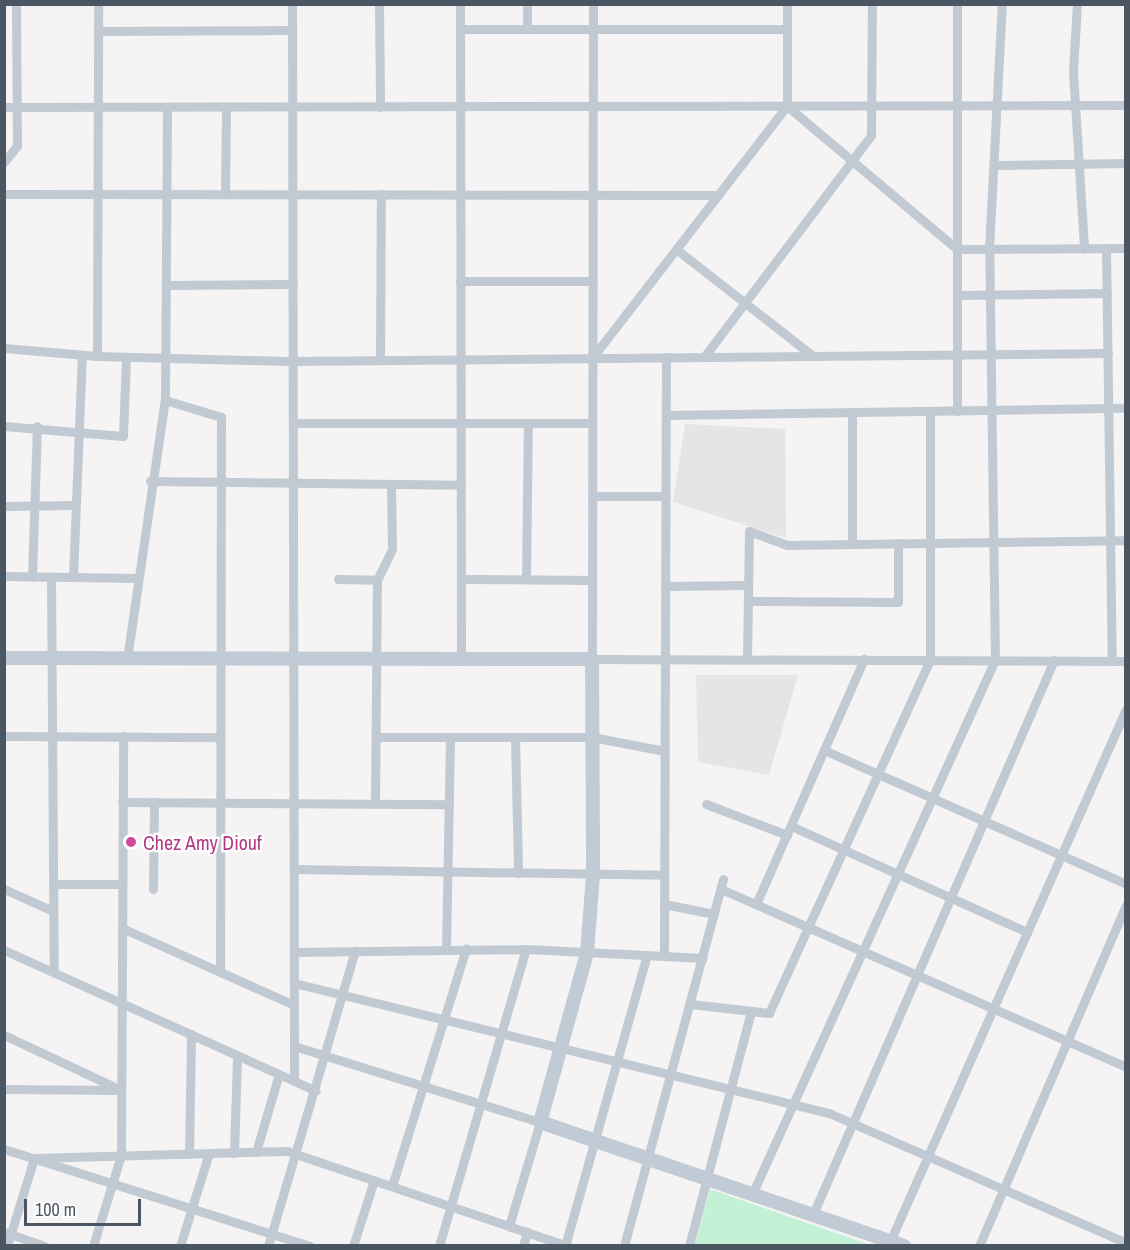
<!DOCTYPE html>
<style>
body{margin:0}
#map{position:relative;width:1130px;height:1250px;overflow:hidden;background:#f5f3f3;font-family:"Archivo Narrow",sans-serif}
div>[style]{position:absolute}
.education>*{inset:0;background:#e6e4e5}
.green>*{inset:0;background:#c3f1d5}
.minor>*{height:9px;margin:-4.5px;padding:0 4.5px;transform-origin:4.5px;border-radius:4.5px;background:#c1cad2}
.secondary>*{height:14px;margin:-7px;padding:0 7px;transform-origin:7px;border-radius:7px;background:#c1cbd6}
.dots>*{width:16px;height:16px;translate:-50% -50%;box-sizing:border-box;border:3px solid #fff;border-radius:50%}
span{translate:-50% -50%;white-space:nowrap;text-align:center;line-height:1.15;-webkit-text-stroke:4.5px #fff;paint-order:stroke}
.hotel-label{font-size:20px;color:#b23c85}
.left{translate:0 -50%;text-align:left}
.frame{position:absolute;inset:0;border:6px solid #4a5661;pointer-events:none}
.scale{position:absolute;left:24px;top:1199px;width:117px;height:27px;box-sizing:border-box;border:3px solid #4a5661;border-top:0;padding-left:8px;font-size:18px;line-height:21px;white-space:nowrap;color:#4a5661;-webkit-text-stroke:4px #fff;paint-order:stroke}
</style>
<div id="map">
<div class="education">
<i style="clip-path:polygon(685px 424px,785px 429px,786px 538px,673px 502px)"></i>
<i style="clip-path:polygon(696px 675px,798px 675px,769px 775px,698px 762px)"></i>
</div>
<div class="green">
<i style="clip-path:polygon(710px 1189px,870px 1245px,695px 1245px)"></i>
</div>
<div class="minor">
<i style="left:292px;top:4px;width:1077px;rotate:89.89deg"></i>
<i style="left:379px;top:4px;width:103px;rotate:89.4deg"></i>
<i style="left:460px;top:4px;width:657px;rotate:89.91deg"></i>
<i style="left:527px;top:4px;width:25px;rotate:90deg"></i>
<i style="left:593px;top:4px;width:655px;rotate:90.09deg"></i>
<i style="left:592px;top:659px;width:534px;rotate:0.21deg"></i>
<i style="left:1077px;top:4px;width:68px;rotate:93.4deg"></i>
<i style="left:1073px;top:72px;width:177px;rotate:86.4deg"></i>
<i style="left:460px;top:29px;width:327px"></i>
<i style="left:98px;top:31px;width:194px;rotate:-0.3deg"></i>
<i style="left:787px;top:106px;width:222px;rotate:40.1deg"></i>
<i style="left:957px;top:249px;width:169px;rotate:-0.3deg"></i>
<i style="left:4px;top:107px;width:1122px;rotate:-0.1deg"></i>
<i style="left:4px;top:162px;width:21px;rotate:-51deg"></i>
<i style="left:17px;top:146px;width:142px;rotate:-90.4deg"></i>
<i style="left:994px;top:165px;width:132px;rotate:-0.9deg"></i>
<i style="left:4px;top:194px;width:714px;rotate:0.08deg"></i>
<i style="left:225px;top:194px;width:87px;rotate:-89.3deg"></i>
<i style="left:676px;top:249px;width:174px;rotate:38deg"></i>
<i style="left:1106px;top:249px;width:412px;rotate:89.2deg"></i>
<i style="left:460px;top:281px;width:133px"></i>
<i style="left:168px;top:285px;width:125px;rotate:-0.5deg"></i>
<i style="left:957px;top:295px;width:150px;rotate:-0.8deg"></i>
<i style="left:4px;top:348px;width:93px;rotate:4.9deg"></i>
<i style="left:97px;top:356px;width:196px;rotate:1.5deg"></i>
<i style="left:293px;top:361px;width:815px;rotate:-0.56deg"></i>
<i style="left:97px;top:356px;width:352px;rotate:-89.8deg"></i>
<i style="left:704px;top:357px;width:278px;rotate:-53deg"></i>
<i style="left:871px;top:135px;width:131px;rotate:-89.6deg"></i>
<i style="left:592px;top:358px;width:319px;rotate:-52.3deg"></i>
<i style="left:787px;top:106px;width:102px;rotate:-90deg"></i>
<i style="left:380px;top:360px;width:166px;rotate:-89.7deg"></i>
<i style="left:165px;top:400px;width:59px;rotate:16.9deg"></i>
<i style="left:221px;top:417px;width:555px;rotate:90.1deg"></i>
<i style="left:957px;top:411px;width:407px;rotate:-90deg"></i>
<i style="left:666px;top:415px;width:460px;rotate:-0.9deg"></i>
<i style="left:293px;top:423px;width:299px"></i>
<i style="left:4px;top:426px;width:119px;rotate:4.8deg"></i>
<i style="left:123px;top:436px;width:79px;rotate:-87.8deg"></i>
<i style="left:150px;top:481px;width:311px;rotate:0.7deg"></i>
<i style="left:592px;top:496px;width:74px"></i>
<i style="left:4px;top:506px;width:71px;rotate:-0.8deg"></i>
<i style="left:852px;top:544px;width:132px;rotate:-90deg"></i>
<i style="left:4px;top:576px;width:133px;rotate:0.9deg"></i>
<i style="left:32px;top:577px;width:151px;rotate:-88.1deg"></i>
<i style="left:51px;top:577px;width:395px;rotate:89.6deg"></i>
<i style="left:73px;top:577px;width:222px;rotate:-87.7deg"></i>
<i style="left:338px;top:579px;width:39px;rotate:1deg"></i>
<i style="left:461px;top:579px;width:131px;rotate:0.4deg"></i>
<i style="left:526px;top:579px;width:156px;rotate:-89.3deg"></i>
<i style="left:665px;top:586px;width:83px;rotate:-0.7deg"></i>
<i style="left:748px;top:601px;width:150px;rotate:0.4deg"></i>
<i style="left:898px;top:602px;width:59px;rotate:-90deg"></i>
<i style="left:747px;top:658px;width:127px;rotate:-89.1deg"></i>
<i style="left:749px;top:531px;width:40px;rotate:20.2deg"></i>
<i style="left:787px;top:545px;width:339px;rotate:-0.8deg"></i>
<i style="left:127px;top:659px;width:262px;rotate:-81.7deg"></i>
<i style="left:165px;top:400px;width:293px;rotate:-89.6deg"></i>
<i style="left:4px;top:736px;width:216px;rotate:0.3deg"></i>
<i style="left:376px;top:737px;width:216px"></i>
<i style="left:592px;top:737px;width:74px;rotate:10.9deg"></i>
<i style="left:515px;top:737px;width:136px;rotate:88.7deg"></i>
<i style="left:824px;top:750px;width:330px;rotate:23.9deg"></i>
<i style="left:122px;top:802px;width:327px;rotate:0.4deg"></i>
<i style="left:375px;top:804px;width:224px;rotate:-89.5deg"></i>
<i style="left:377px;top:580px;width:34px;rotate:-64deg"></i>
<i style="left:392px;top:549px;width:65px;rotate:-90.9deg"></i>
<i style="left:706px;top:804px;width:87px;rotate:20.9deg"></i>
<i style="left:791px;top:826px;width:259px;rotate:24.2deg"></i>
<i style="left:294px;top:869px;width:370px;rotate:0.9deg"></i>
<i style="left:53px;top:884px;width:69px"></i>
<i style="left:4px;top:889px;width:54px;rotate:24.2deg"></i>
<i style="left:153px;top:889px;width:87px;rotate:-89.3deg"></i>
<i style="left:721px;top:889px;width:442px;rotate:23.7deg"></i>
<i style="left:664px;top:904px;width:51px;rotate:11.3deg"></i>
<i style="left:756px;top:904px;width:268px;rotate:-66.2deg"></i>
<i style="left:122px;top:928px;width:188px;rotate:24.1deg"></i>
<i style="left:446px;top:948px;width:210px;rotate:-88.9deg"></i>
<i style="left:4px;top:950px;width:342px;rotate:24.3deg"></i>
<i style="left:294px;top:952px;width:232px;rotate:-0.7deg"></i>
<i style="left:526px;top:949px;width:177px;rotate:2.9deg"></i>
<i style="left:664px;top:956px;width:599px;rotate:-89.81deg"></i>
<i style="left:294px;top:983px;width:551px;rotate:13.66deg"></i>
<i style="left:829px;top:1113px;width:324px;rotate:23.6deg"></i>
<i style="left:691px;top:1004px;width:79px;rotate:6.6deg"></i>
<i style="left:769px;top:1013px;width:388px;rotate:-65.5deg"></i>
<i style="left:930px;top:660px;width:249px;rotate:-90deg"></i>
<i style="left:4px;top:1035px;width:129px;rotate:25.2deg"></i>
<i style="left:294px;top:1046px;width:257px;rotate:17.2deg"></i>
<i style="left:540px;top:1122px;width:109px;rotate:106.6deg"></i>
<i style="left:4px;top:1089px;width:112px;rotate:0.5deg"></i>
<i style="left:4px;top:1149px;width:321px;rotate:17.6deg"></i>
<i style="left:256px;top:1152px;width:81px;rotate:-73.6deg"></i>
<i style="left:234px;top:1153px;width:98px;rotate:-88.2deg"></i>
<i style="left:189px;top:1154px;width:120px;rotate:-89deg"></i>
<i style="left:34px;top:1158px;width:253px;rotate:-1.6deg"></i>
<i style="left:287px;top:1151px;width:297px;rotate:18.7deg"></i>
<i style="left:392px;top:1186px;width:249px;rotate:-72.7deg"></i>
<i style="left:753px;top:1192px;width:584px;rotate:-65.54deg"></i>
<i style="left:995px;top:660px;width:411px;rotate:-90.8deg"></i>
<i style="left:989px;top:249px;width:245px;rotate:-87deg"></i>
<i style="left:814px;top:1212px;width:602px;rotate:-66.5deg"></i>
<i style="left:4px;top:1232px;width:43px;rotate:18.9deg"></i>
<i style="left:7px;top:1246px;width:92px;rotate:-72.9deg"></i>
<i style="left:93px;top:1246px;width:95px;rotate:-72.9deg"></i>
<i style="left:121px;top:1155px;width:419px;rotate:-89.7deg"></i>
<i style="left:180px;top:1246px;width:97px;rotate:-72.7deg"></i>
<i style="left:268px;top:1246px;width:308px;rotate:-73.6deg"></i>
<i style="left:353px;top:1246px;width:69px;rotate:-72.3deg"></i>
<i style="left:439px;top:1246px;width:309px;rotate:-73.7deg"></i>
<i style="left:523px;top:1246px;width:15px;rotate:-74deg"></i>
<i style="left:565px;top:1246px;width:302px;rotate:-74.3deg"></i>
<i style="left:624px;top:1246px;width:380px;rotate:-74.9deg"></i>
<i style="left:689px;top:1246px;width:243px;rotate:-75.2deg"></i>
<i style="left:888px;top:1246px;width:587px;rotate:-66.1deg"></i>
<i style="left:979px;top:1246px;width:371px;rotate:-66.7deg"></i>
</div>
<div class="secondary">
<i style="left:4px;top:658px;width:588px;rotate:0.1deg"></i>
<i style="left:592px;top:659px;width:215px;rotate:89.7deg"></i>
<i style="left:593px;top:874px;width:79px;rotate:94.3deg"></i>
<i style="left:587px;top:953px;width:175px;rotate:105.5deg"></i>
<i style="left:540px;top:1122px;width:385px;rotate:18.8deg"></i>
</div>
<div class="dots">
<i style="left:131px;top:842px;background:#d1479c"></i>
</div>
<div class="hotel-label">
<span class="left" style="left:143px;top:842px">Chez Amy Diouf</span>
</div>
<div class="frame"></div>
<div class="scale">100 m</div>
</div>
